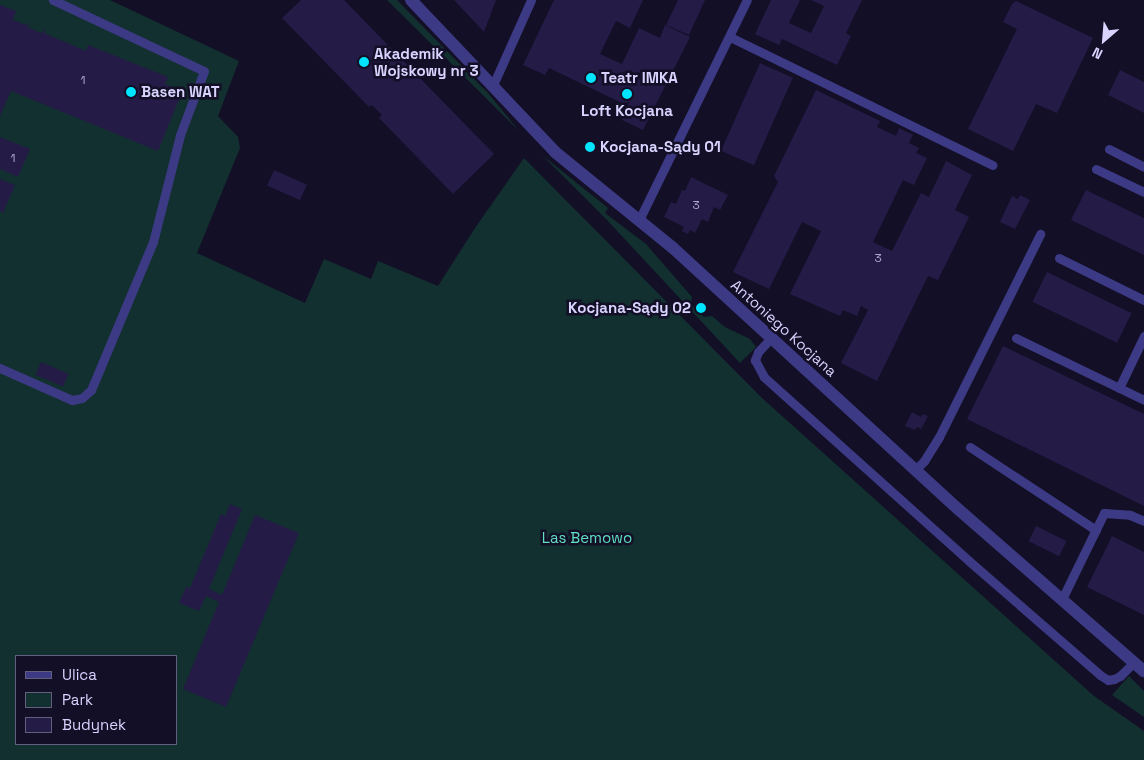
<!DOCTYPE html>
<meta charset="utf-8">
<style>
body{margin:0}
#map{position:relative;width:1144px;height:760px;overflow:hidden;background:#130f26;font-family:"Space Grotesk",sans-serif}
div>[style]{position:absolute}
.green>*{inset:0;background:#12302f}
.building>*{inset:0;background:#241b47;transform-origin:0 0}
.service>*{height:9px;margin:-4.5px;padding:0 4.5px;transform-origin:4.5px;border-radius:4.5px;background:#3d3a85}
.tertiary>*{height:12px;margin:-6px;padding:0 6px;transform-origin:6px;border-radius:6px;background:#3d3a85}
.dots>*{width:14px;height:14px;translate:-50% -50%;box-sizing:border-box;border:2px solid #130f26;border-radius:50%}
span{translate:-50% -50%;white-space:nowrap;text-align:center;line-height:1.15;-webkit-text-stroke:5px #130f26;paint-order:stroke}
.number-label{font-size:12px;color:#aca6d1}
.number-label span{-webkit-text-stroke-width:0}
.poi-label{font-size:15px;color:#d9d4ff;font-weight:700}
.left{translate:0 -50%;text-align:left}
.right{translate:-100% -50%;text-align:right}
.street-label{font-size:15px;color:#d9d4ff}
.park-label{font-size:15px;color:#5fe0c0}
.legend{position:absolute;left:15px;top:655px;width:162px;height:90px;box-sizing:border-box;background:#130f26;border:1px solid #625e7d;margin:0;padding:6px 9px;list-style:none;font-size:15px;color:#d9d4ff}
.legend li{display:flex;align-items:center;gap:10px;height:25px}
.legend b{width:25px;border:1px solid #625e7d}
.north{position:absolute;left:1079px;top:15px;width:50px;height:50px;-webkit-text-stroke:4px #130f26;paint-order:stroke;rotate:207deg;font-size:14px;font-weight:700;line-height:20px;text-align:center;color:#d9d4ff}
.north::after{content:'';display:block;margin:auto;width:18px;height:22px;background:#d9d4ff;clip-path:polygon(50% 0,100% 100%,50% 72%,0 100%)}
</style>
<div id="map">
<div class="green">
<i style="clip-path:polygon(evenodd,0 0,110px 0,239px 61px,218px 116px,238px 137px,240px 148px,197px 253px,305px 303px,324px 259px,371px 279px,378px 261px,438px 286px,475px 228px,524px 158px,761px 397px,1094px 696px,1144px 731px,1144px 760px,0 760px,0 0,16px 656px,176px 656px,176px 744px,16px 744px,16px 656px)"></i>
<i style="clip-path:polygon(387px 0,397px 0,488px 93px,520px 132px)"></i>
<i style="clip-path:polygon(542px 155px,608px 208px,605px 213px,646px 244px,692px 297px,691px 305px,704px 317px,712px 316px,725px 327px,750px 339px,756px 347px,740px 363px,607px 220px)"></i>
<i style="clip-path:polygon(1129px 676px,1144px 691px,1144px 717px,1112px 695px)"></i>
</div>
<div class="building">
<i style="clip-path:polygon(301px 0,344px 0,494px 154px,453px 194px,379px 118px,382px 115px,372px 105px,369px 107px,282px 18px)"></i>
<i style="clip-path:polygon(454px 0,496px 0,484px 32px)"></i>
<i style="clip-path:polygon(554px 0,643px 0,630px 28px,616px 21px,600px 54px,622px 64px,639px 28px,660px 38px,665px 25px,690px 37px,643px 130px,622px 120px,628px 106px,549px 68px,545px 75px,523px 65px)"></i>
<i style="clip-path:polygon(678px 0,705px 0,689px 35px,666px 25px)"></i>
<i style="clip-path:polygon(771px 0,800px 0,789px 23px,811px 33px,824px 6px,811px 0,862px 0,846px 33px,851px 36px,837px 65px,782px 39px,779px 45px,755px 34px)"></i>
<i style="clip-path:polygon(1016px 1px,1093px 38px,1057px 113px,1036px 104px,1013px 151px,968px 129px,1017px 29px,1003px 22px,1012px 4px)"></i>
<i style="clip-path:polygon(0 5px,16px 11px,13px 20px,26px 25px,27px 21px,28px 27px,34px 30px,41px 33px,46px 28px,44px 33px,86px 51px,88px 45px,168px 77px,165px 84px,182px 92px,158px 151px,11px 91px,0 116px)"></i>
<i style="left:760px;top:63px;width:36px;height:96px;rotate:24deg"></i>
<i style="clip-path:polygon(1120px 70px,1144px 82px,1144px 113px,1108px 95px)"></i>
<i style="clip-path:polygon(816px 90px,880px 121px,877px 127px,896px 136px,899px 128px,913px 135px,909px 143px,919px 148px,916px 153px,927px 158px,914px 185px,903px 180px,873px 242px,892px 251px,921px 193px,929px 197px,946px 161px,972px 175px,955px 210px,969px 217px,938px 280px,928px 276px,877px 381px,841px 363px,868px 310px,861px 306px,857px 316px,843px 310px,840px 316px,790px 294px,821px 231px,802px 222px,769px 289px,733px 272px,778px 182px,774px 176px)"></i>
<i style="clip-path:polygon(0 137px,30px 149px,18px 177px,0 169px)"></i>
<i style="left:274px;top:170px;width:36px;height:17px;rotate:24deg"></i>
<i style="clip-path:polygon(691px 177px,728px 195px,720px 210px,714px 207px,708px 222px,702px 219px,695px 233px,690px 230px,688px 234px,682px 231px,684px 227px,664px 217px,671px 202px,676px 204px,682px 190px,685px 191px)"></i>
<i style="clip-path:polygon(0 179px,15px 185px,3px 213px,0 211px)"></i>
<i style="clip-path:polygon(1086px 190px,1144px 218px,1144px 255px,1071px 220px)"></i>
<i style="clip-path:polygon(1020px 195px,1030px 200px,1015px 229px,1000px 222px,1012px 196px,1018px 199px)"></i>
<i style="left:1047px;top:272px;width:94px;height:33px;rotate:26deg"></i>
<i style="clip-path:polygon(1003px 346px,1144px 414px,1144px 506px,967px 419px)"></i>
<i style="left:41px;top:362px;width:30px;height:14px;rotate:23deg"></i>
<i style="clip-path:polygon(912px 412px,921px 417px,923px 414px,928px 416px,921px 429px,917px 427px,915px 430px,905px 426px)"></i>
<i style="clip-path:polygon(230px 504px,242px 509px,209px 589px,222px 595px,255px 515px,299px 533px,226px 707px,183px 689px,219px 602px,206px 596px,199px 611px,179px 603px,186px 587px,190px 588px,221px 514px,225px 516px)"></i>
<i style="left:1036px;top:526px;width:34px;height:17px;rotate:26deg"></i>
<i style="clip-path:polygon(1112px 536px,1144px 552px,1144px 615px,1087px 587px)"></i>
</div>
<div class="service">
<i style="left:730px;top:37px;width:292px;rotate:26deg"></i>
<i style="left:493px;top:85px;width:93px;rotate:-65.9deg"></i>
<i style="left:1109px;top:149px;width:39px;rotate:27deg"></i>
<i style="left:1096px;top:169px;width:53px;rotate:25.6deg"></i>
<i style="left:639px;top:220px;width:245px;rotate:-63.9deg"></i>
<i style="left:1059px;top:258px;width:95px;rotate:26.3deg"></i>
<i style="left:771px;top:338px;width:19px;rotate:133deg"></i>
<i style="left:758px;top:352px;width:9px;rotate:111deg"></i>
<i style="left:755px;top:360px;width:19px;rotate:62deg"></i>
<i style="left:764px;top:377px;width:275px;rotate:41.9deg"></i>
<i style="left:969px;top:561px;width:174px;rotate:41deg"></i>
<i style="left:1100px;top:675px;width:9px;rotate:32deg"></i>
<i style="left:1108px;top:680px;width:6px;rotate:-9deg"></i>
<i style="left:1114px;top:679px;width:7px;rotate:-27deg"></i>
<i style="left:1120px;top:676px;width:20px;rotate:-45deg"></i>
<i style="left:1016px;top:338px;width:142px;rotate:25.8deg"></i>
<i style="left:0;top:368px;width:79px;rotate:24deg"></i>
<i style="left:72px;top:400px;width:10px;rotate:-11deg"></i>
<i style="left:82px;top:398px;width:12px;rotate:-42deg"></i>
<i style="left:91px;top:390px;width:160px;rotate:-67.3deg"></i>
<i style="left:153px;top:242px;width:110px;rotate:-75.8deg"></i>
<i style="left:180px;top:135px;width:68px;rotate:-69.4deg"></i>
<i style="left:204px;top:71px;width:167px;rotate:-154.8deg"></i>
<i style="left:1119px;top:388px;width:58px;rotate:-64.3deg"></i>
<i style="left:970px;top:447px;width:151px;rotate:33.4deg"></i>
<i style="left:915px;top:470px;width:13px;rotate:-45deg"></i>
<i style="left:924px;top:461px;width:28px;rotate:-58deg"></i>
<i style="left:939px;top:437px;width:227px;rotate:-63.5deg"></i>
<i style="left:1062px;top:599px;width:96px;rotate:-64deg"></i>
<i style="left:1104px;top:513px;width:26px;rotate:4deg"></i>
<i style="left:1130px;top:515px;width:15px;rotate:23deg"></i>
</div>
<div class="tertiary">
<i style="left:411px;top:0;width:209px;rotate:46.5deg"></i>
<i style="left:555px;top:152px;width:151px;rotate:39.1deg"></i>
<i style="left:672px;top:247px;width:388px;rotate:42.5deg"></i>
<i style="left:958px;top:509px;width:247px;rotate:41.1deg"></i>
</div>
<div class="dots">
<i style="left:364px;top:62px;background:#00e5ff"></i>
<i style="left:591px;top:78px;background:#00e5ff"></i>
<i style="left:131px;top:92px;background:#00e5ff"></i>
<i style="left:627px;top:94px;background:#00e5ff"></i>
<i style="left:590px;top:147px;background:#00e5ff"></i>
<i style="left:701px;top:308px;background:#00e5ff"></i>
</div>
<div class="number-label">
<span style="left:83px;top:81px">1</span>
<span style="left:13px;top:159px">1</span>
<span style="left:696px;top:206px">3</span>
<span style="left:878px;top:259px">3</span>
</div>
<div class="poi-label">
<span class="left" style="left:374px;top:62px">Akademik<br>Wojskowy nr 3</span>
<span class="left" style="left:601px;top:78px">Teatr IMKA</span>
<span class="left" style="left:141px;top:92px">Basen WAT</span>
<span style="left:627px;top:111px">Loft Kocjana</span>
<span class="left" style="left:600px;top:147px">Kocjana-Sądy 01</span>
<span class="right" style="left:691px;top:308px">Kocjana-Sądy 02</span>
</div>
<div class="street-label">
<span style="left:784px;top:328px;rotate:42deg">Antoniego Kocjana</span>
</div>
<div class="park-label">
<span style="left:587px;top:538px">Las Bemowo</span>
</div>
<ul class="legend">
<li><b style="height:6px;background:#3d3a85"></b>Ulica</li>
<li><b style="height:14px;background:#12302f"></b>Park</li>
<li><b style="height:14px;background:#241b47"></b>Budynek</li>
</ul>
<div class="north">N</div>
</div>
